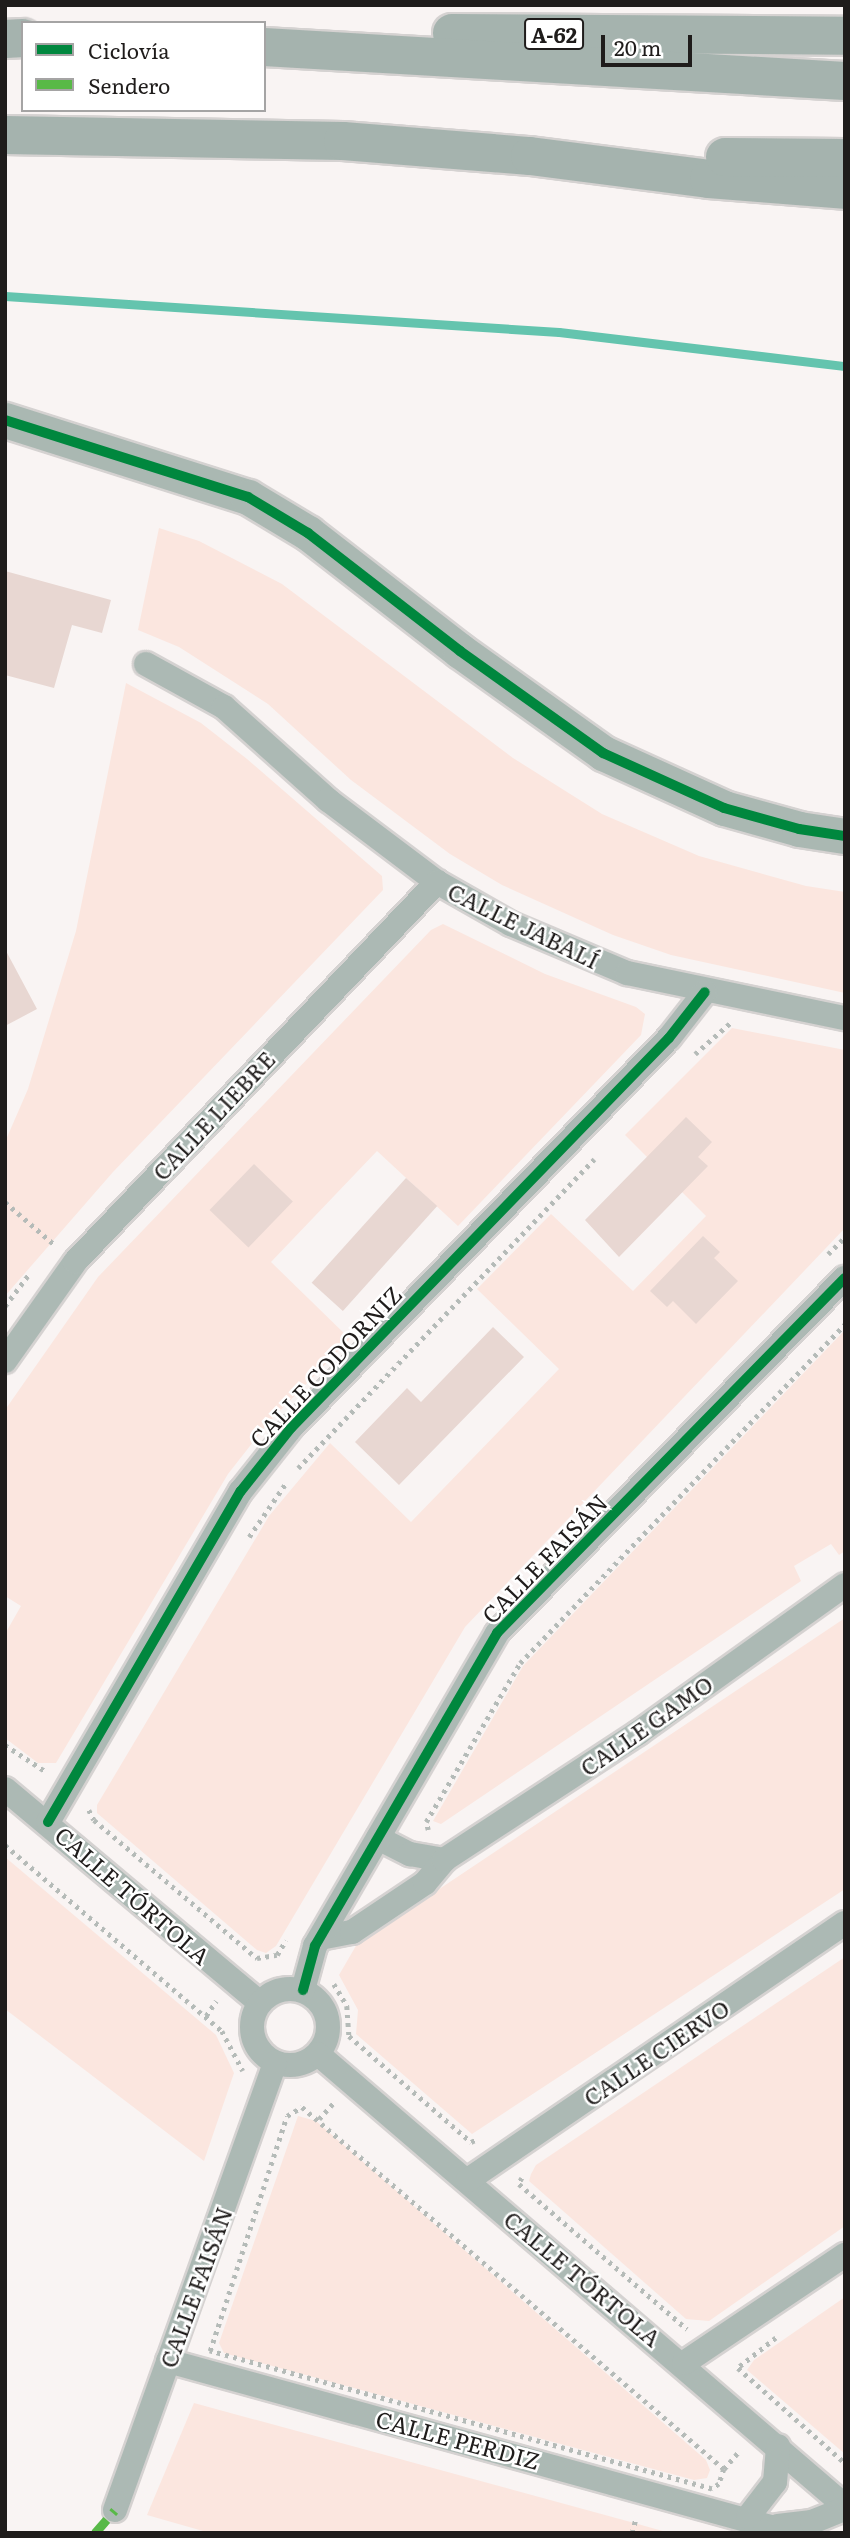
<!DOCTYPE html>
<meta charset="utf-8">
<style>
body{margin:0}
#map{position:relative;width:850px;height:2538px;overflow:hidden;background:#f9f4f3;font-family:Literata,serif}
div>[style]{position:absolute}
.green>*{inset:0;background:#fbe6df}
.stream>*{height:9px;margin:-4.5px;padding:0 4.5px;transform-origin:4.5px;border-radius:4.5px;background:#64c4ae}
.building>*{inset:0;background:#e8d7d2;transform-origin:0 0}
.path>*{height:4.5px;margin-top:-2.25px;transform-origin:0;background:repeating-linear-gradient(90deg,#b5bbb8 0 3.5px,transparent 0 8.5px)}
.roads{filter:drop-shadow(2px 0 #d5d2d1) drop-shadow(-2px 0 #d5d2d1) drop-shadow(0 2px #d5d2d1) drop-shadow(0 -2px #d5d2d1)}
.street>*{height:24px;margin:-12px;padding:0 12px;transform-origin:12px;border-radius:12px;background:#acb9b4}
.street>.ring{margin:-12px;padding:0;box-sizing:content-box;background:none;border:24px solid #acb9b4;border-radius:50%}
.secondary>*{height:35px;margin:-17.5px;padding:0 17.5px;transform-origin:17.5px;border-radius:17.5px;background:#aab8b2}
.highway>*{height:38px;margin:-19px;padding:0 19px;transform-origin:19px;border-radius:19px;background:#a5b3ae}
.quiet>*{height:9px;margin-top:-4.5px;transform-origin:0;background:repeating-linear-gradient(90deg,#58b947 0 18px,transparent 0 27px)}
.cycleway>*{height:10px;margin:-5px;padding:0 5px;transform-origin:5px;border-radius:5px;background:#00873e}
span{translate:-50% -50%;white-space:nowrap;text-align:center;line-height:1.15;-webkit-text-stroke:5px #fff;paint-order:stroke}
.shield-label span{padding:2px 5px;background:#fff;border:2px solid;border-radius:5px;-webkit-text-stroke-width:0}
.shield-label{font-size:21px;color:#1f1c1b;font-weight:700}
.street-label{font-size:23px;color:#1f1c1b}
.frame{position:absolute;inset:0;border:7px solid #1f1c1b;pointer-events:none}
.legend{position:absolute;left:21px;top:21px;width:245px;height:91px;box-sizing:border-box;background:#fff;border:2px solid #a5a4a4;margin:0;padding:9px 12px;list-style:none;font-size:21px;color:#1f1c1b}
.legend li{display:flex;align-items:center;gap:14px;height:35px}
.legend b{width:35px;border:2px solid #a5a4a4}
.scale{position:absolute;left:601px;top:35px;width:91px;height:32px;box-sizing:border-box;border:4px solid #1f1c1b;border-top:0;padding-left:9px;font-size:21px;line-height:24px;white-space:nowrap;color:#1f1c1b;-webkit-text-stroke:5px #fff;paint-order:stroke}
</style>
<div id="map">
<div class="green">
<i style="clip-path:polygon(159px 528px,199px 541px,282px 584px,513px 758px,602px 814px,699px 856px,806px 886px,845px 892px,845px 993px,671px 955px,613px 935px,502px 885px,450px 854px,351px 780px,268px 704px,179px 647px,138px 630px)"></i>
<i style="clip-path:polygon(126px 683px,201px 723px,247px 759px,382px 876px,383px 890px,113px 1172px,5px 1296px,5px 1142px,28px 1089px,76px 931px)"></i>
<i style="clip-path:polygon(443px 924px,545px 974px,636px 1007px,645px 1014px,641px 1035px,458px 1226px,377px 1151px,271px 1262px,350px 1339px,268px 1423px,228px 1474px,56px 1763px,38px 1763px,5px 1738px,5px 1634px,21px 1606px,5px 1596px,5px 1410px,98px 1277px,431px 930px)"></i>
<i style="clip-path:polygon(732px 1028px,845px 1050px,845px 1228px,465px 1627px,276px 1946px,266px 1953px,257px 1950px,97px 1813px,97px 1805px,269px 1516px,330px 1443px,411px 1522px,559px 1369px,477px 1289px,551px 1214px,633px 1291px,706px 1216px,625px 1135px)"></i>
<i style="clip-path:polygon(845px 1330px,845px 1551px,839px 1555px,831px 1544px,794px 1566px,801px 1581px,441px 1824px,433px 1821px,523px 1666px)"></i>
<i style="clip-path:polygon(845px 1618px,845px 1889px,472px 2134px,356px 2034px,358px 2010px,339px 1975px,357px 1944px)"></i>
<i style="clip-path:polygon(5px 1857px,216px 2035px,234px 2073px,204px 2161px,5px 2009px)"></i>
<i style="clip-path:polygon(845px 1957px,845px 2226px,709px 2321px,686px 2319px,529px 2181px,531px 2174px,536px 2165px)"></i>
<i style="clip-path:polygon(298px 2116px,316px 2121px,706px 2460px,710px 2470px,707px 2478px,694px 2480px,224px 2353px,219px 2343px)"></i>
<i style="clip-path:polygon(845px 2297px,845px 2454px,747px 2370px,754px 2360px)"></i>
<i style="clip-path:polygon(194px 2403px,627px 2521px,670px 2533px,210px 2533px,147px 2515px)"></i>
</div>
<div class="stream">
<i style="left:5px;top:296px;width:555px;rotate:3.72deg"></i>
<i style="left:559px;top:332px;width:288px;rotate:6.8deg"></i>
</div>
<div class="building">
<i style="clip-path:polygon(5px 571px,111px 600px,102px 633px,72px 625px,54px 688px,5px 675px)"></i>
<i style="clip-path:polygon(5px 949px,37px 1009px,5px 1026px)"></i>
<i style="clip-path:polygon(686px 1117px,712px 1142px,698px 1157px,708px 1166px,619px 1257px,585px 1220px)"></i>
<i style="left:254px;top:1164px;width:54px;height:64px;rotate:44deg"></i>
<i style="left:406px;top:1178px;width:42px;height:141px;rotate:42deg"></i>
<i style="clip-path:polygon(703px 1236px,720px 1252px,714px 1258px,738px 1281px,696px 1324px,673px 1301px,667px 1307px,650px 1291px)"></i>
<i style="clip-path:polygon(493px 1327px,524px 1357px,399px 1485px,355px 1442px,407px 1388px,421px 1402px)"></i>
</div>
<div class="path">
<i style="left:695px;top:1054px;width:47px;rotate:-41.5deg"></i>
<i style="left:5px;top:1202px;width:67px;rotate:40.8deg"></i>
<i style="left:828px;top:1254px;width:24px;rotate:-45deg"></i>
<i style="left:5px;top:1306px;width:38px;rotate:-53deg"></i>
<i style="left:298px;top:1468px;width:428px;rotate:-46.2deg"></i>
<i style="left:249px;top:1537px;width:65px;rotate:-55.6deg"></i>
<i style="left:5px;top:1745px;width:48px;rotate:33deg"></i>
<i style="left:89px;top:1810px;width:11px;rotate:63deg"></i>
<i style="left:94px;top:1820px;width:214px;rotate:40.3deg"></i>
<i style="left:257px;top:1958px;width:20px;rotate:-9deg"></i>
<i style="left:277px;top:1955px;width:17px;rotate:-59deg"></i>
<i style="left:428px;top:1830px;width:8px;rotate:-104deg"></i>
<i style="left:426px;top:1822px;width:185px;rotate:-59.4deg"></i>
<i style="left:520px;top:1663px;width:470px;rotate:-46.2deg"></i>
<i style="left:5px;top:1845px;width:286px;rotate:40.6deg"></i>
<i style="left:222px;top:2031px;width:45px;rotate:62.3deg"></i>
<i style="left:334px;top:1984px;width:26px;rotate:59deg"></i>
<i style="left:347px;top:2006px;width:30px;rotate:86deg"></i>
<i style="left:349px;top:2036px;width:162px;rotate:41deg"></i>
<i style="left:471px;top:2142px;width:4px;rotate:-27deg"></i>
<i style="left:206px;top:2016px;width:18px;rotate:-56deg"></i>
<i style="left:302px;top:2107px;width:556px;rotate:40.62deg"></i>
<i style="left:724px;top:2469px;width:16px;rotate:108deg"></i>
<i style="left:719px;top:2484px;width:9px;rotate:144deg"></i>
<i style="left:712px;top:2489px;width:521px;rotate:-164.63deg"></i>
<i style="left:210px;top:2351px;width:247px;rotate:-71.9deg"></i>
<i style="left:287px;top:2116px;width:17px;rotate:-31deg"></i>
<i style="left:319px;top:2119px;width:24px;rotate:-48deg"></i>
<i style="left:522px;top:2178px;width:7px;rotate:117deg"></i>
<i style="left:519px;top:2184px;width:222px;rotate:40.8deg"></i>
<i style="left:776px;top:2338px;width:48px;rotate:141.7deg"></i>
<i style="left:738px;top:2368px;width:143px;rotate:41.6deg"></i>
<i style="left:724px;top:2469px;width:23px;rotate:-50deg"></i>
<i style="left:632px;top:2533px;width:16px;rotate:-76deg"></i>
</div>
<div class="roads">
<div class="street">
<i style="left:146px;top:664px;width:89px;rotate:28.9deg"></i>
<i style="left:224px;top:707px;width:140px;rotate:41.8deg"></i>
<i style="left:328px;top:800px;width:136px;rotate:37deg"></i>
<i style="left:437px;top:882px;width:85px;rotate:29.6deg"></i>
<i style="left:511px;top:924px;width:126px;rotate:22.9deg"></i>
<i style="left:627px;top:973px;width:223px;rotate:11.7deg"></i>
<i style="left:5px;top:1361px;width:121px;rotate:-54.7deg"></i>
<i style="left:75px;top:1262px;width:525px;rotate:-46.39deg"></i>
<i style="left:5px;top:1789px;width:331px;rotate:40deg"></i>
<i style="left:48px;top:1822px;width:383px;rotate:-59.8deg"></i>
<i style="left:241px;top:1491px;width:80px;rotate:-51.6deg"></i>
<i style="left:291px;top:1428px;width:543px;rotate:-45.9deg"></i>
<i style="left:669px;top:1038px;width:58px;rotate:-52deg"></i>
<i style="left:378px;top:1838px;width:36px;rotate:27deg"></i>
<i style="left:410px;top:1854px;width:35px;rotate:10deg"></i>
<i style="left:320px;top:1938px;width:33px;rotate:-11deg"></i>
<i style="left:352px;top:1932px;width:88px;rotate:-33.9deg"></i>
<i style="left:425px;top:1883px;width:30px;rotate:-50deg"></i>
<i style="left:444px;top:1860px;width:232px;rotate:-33.2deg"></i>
<i style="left:638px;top:1733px;width:254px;rotate:-35.6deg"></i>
<i class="ring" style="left:252px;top:1989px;width:52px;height:52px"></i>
<i style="left:303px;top:1990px;width:46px;rotate:-74.7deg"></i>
<i style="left:315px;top:1946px;width:362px;rotate:-59.8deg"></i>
<i style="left:497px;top:1633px;width:497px;rotate:-45.6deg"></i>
<i style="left:318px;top:2054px;width:694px;rotate:40.62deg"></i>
<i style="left:468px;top:2180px;width:456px;rotate:-34.3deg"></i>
<i style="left:168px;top:2361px;width:648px;rotate:15.39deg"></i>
<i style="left:684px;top:2363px;width:194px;rotate:-33.9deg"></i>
<i style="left:115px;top:2510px;width:475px;rotate:-70.3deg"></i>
<i style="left:748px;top:2517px;width:44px;rotate:-52.4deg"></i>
<i style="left:775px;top:2482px;width:36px;rotate:-85deg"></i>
<i style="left:778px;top:2526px;width:34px;rotate:-7deg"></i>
<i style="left:812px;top:2522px;width:35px;rotate:-22deg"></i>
</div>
<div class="secondary">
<i style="left:5px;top:420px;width:255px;rotate:17.6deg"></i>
<i style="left:248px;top:497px;width:70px;rotate:31deg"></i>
<i style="left:308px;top:533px;width:192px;rotate:37.8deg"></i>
<i style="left:460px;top:651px;width:176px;rotate:35.5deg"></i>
<i style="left:603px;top:753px;width:133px;rotate:24.4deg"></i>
<i style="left:724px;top:808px;width:78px;rotate:15.6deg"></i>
<i style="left:799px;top:829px;width:47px;rotate:8.7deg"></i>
</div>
<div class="highway">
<i style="left:452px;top:33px;width:393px;rotate:0.4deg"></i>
<i style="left:5px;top:39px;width:18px;rotate:-3deg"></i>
<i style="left:264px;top:47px;width:582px;rotate:3.35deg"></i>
<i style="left:5px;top:135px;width:338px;rotate:1deg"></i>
<i style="left:343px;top:141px;width:188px;rotate:4.6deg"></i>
<i style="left:530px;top:156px;width:180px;rotate:7.3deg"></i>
<i style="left:709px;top:179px;width:136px;rotate:4.6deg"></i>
<i style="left:725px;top:157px;width:120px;rotate:0.5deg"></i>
</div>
</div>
<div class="quiet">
<i style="left:95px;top:2533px;width:30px;rotate:-49deg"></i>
</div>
<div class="cycleway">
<i style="left:5px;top:420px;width:255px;rotate:17.6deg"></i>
<i style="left:248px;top:497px;width:70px;rotate:31deg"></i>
<i style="left:308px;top:533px;width:192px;rotate:37.8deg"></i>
<i style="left:460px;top:651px;width:176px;rotate:35.5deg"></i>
<i style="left:603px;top:753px;width:133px;rotate:24.4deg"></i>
<i style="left:724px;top:808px;width:78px;rotate:15.6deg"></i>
<i style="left:799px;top:829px;width:47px;rotate:8.7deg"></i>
<i style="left:48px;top:1822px;width:383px;rotate:-59.8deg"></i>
<i style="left:241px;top:1491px;width:80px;rotate:-51.6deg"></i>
<i style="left:291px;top:1428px;width:543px;rotate:-45.9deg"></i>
<i style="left:669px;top:1038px;width:58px;rotate:-52deg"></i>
<i style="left:303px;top:1990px;width:46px;rotate:-74.7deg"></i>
<i style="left:315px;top:1946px;width:362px;rotate:-59.8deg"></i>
<i style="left:497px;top:1633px;width:497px;rotate:-45.6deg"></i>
</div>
<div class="shield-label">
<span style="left:554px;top:34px">A-62</span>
</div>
<div class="street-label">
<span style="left:524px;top:925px;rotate:26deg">CALLE JABALÍ</span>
<span style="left:213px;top:1115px;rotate:-47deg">CALLE LIEBRE</span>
<span style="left:325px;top:1366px;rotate:-47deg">CALLE CODORNIZ</span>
<span style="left:544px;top:1558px;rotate:-46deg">CALLE FAISÁN</span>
<span style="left:646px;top:1725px;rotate:-35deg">CALLE GAMO</span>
<span style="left:133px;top:1895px;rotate:41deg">CALLE TÓRTOLA</span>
<span style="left:656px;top:2052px;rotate:-34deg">CALLE CIERVO</span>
<span style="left:583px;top:2278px;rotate:40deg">CALLE TÓRTOLA</span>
<span style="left:195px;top:2287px;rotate:-70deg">CALLE FAISÁN</span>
<span style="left:458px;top:2439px;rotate:15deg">CALLE PERDIZ</span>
</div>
<div class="frame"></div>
<ul class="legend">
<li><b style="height:9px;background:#00873e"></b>Ciclovía</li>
<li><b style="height:9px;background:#58b947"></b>Sendero</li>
</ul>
<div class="scale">20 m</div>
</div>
